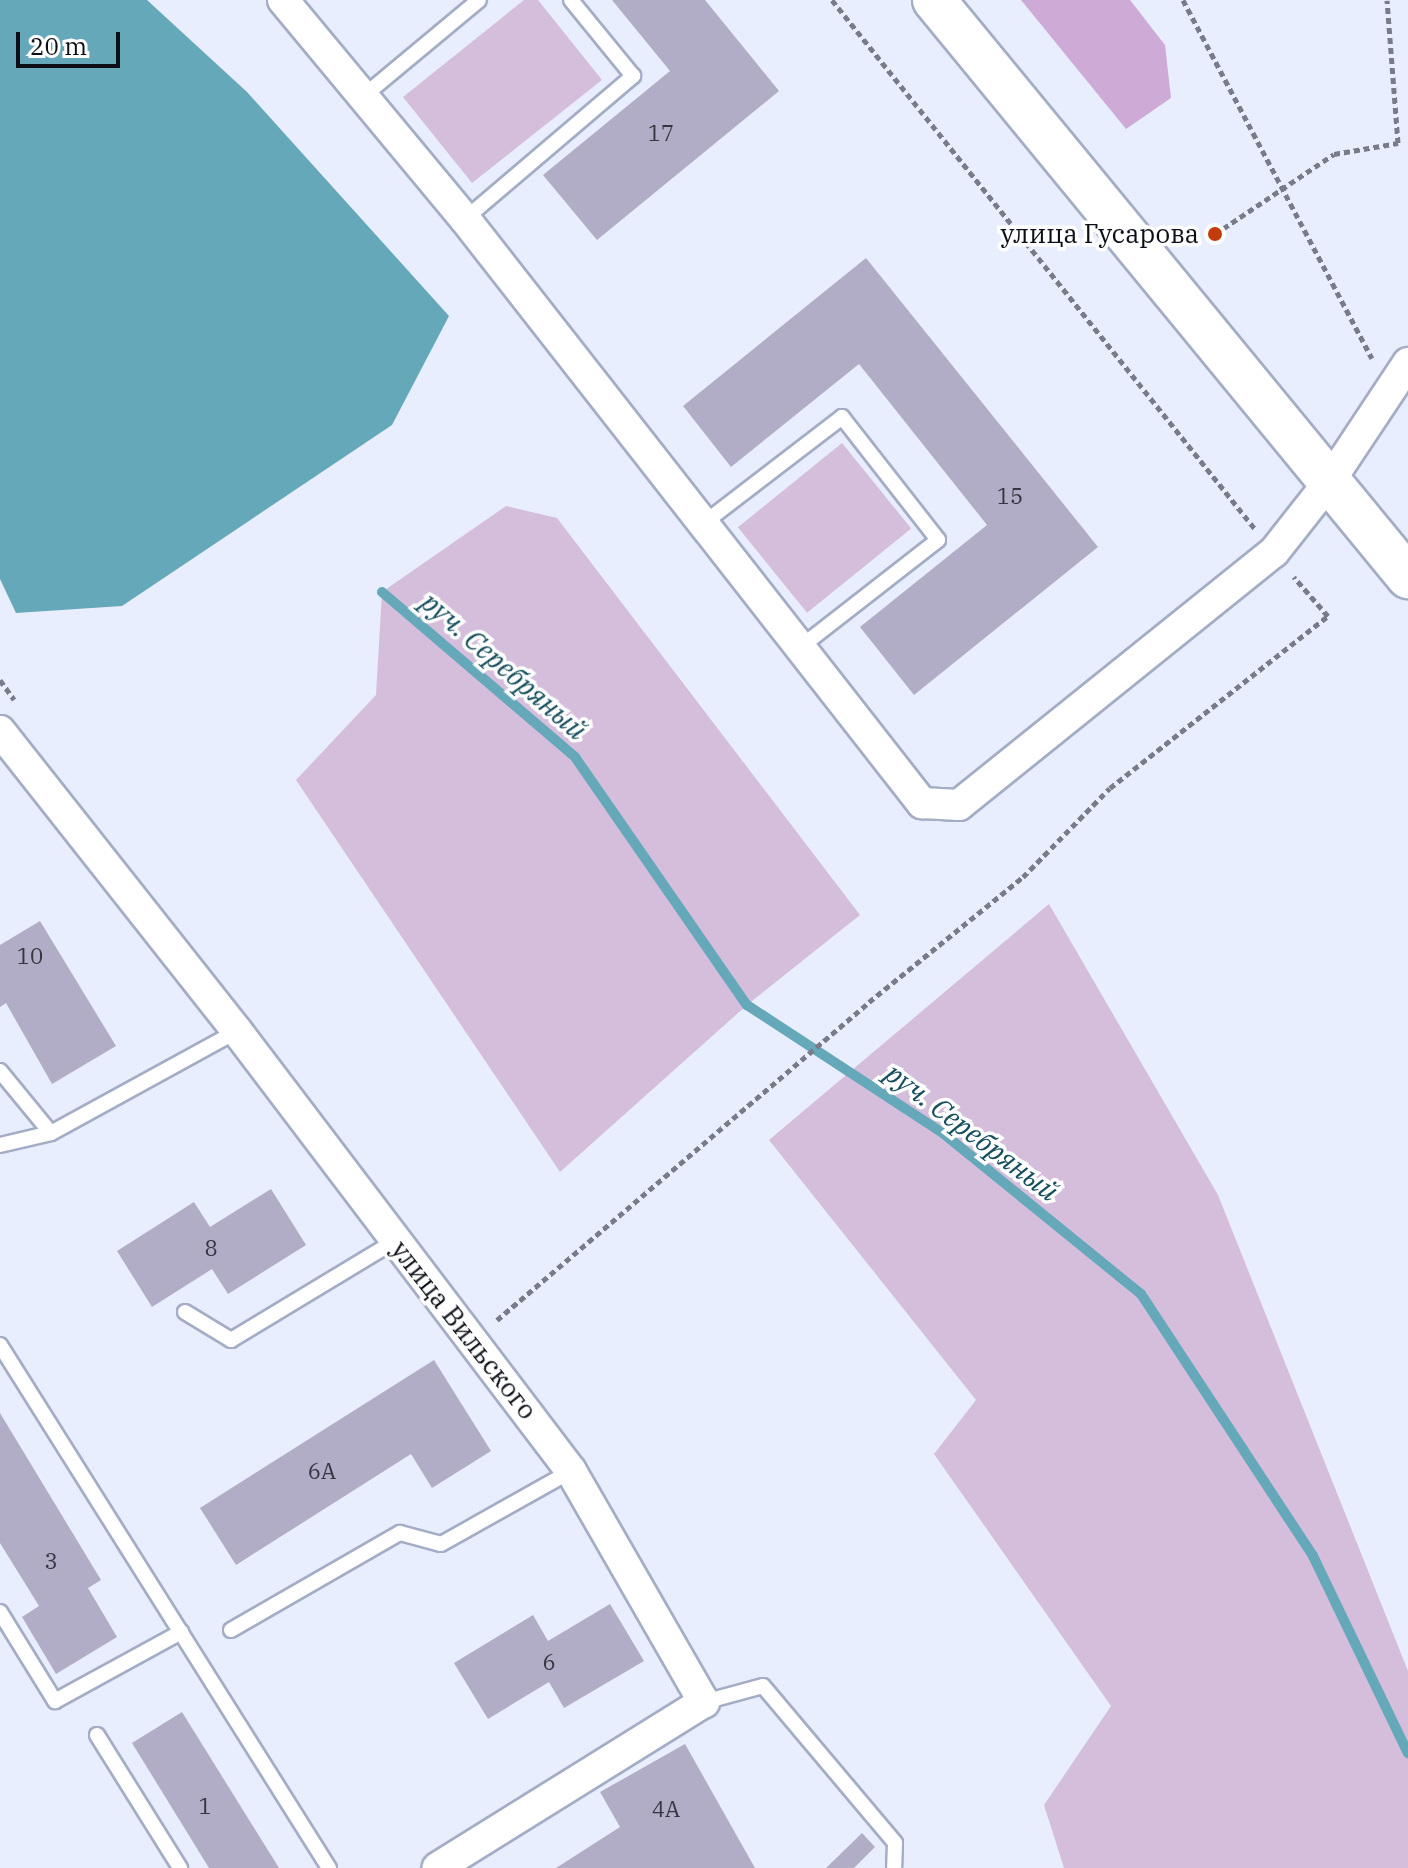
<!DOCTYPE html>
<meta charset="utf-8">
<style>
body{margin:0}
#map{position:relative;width:1408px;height:1868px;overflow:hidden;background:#e8eefd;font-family:"IBM Plex Serif",serif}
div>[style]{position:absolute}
.green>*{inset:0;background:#d5bedb;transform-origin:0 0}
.forest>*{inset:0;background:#ceabd7}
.water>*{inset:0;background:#65a8ba}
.stream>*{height:10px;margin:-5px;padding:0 5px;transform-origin:5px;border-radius:5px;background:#65a8ba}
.building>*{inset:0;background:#b2adc6}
.path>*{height:5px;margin-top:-2.5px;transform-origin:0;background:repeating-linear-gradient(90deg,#787c88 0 6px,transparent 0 10px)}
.roads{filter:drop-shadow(2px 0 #a4adc5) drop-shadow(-2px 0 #a4adc5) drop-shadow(0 2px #a4adc5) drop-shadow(0 -2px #a4adc5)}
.lane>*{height:14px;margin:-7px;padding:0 7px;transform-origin:7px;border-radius:7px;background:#fff}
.street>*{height:30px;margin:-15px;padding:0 15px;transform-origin:15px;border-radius:15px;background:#fff}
.secondary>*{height:42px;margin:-21px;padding:0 21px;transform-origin:21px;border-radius:21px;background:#fff}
.dots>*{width:22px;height:22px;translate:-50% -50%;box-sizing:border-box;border:4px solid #fff;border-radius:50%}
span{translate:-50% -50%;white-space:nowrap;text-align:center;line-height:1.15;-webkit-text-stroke:7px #fff;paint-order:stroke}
.number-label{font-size:22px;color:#353642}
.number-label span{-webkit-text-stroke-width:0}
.poi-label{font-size:26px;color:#0b0e16}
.right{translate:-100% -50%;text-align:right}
.street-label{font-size:26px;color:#0b0e16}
.water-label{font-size:28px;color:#154e5c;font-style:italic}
.scale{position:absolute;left:16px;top:32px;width:104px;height:36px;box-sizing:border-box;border:4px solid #0b0e16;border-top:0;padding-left:10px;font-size:24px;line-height:28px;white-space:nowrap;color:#0b0e16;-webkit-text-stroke:6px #fff;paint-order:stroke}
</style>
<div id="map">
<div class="green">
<i style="clip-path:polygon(524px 0,538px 0,602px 80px,472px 183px,403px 97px)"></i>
<i style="left:842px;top:443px;width:110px;height:134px;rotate:51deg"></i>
<i style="clip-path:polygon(506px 506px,557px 518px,860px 915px,747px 1005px,560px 1172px,296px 780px,376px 695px,382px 592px)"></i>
<i style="clip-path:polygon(1049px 904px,1218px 1195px,1408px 1671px,1408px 1868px,1064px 1868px,1044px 1805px,1111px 1706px,934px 1454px,976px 1400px,769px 1140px)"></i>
</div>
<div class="forest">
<i style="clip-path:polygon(1021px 0,1130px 0,1165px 45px,1171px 98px,1126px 129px)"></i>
</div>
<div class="water">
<i style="clip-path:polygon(0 0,147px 0,247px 92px,449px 316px,392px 425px,122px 606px,16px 613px,0 579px)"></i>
</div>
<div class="stream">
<i style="left:382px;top:592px;width:254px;rotate:40.5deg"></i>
<i style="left:575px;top:757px;width:302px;rotate:55.3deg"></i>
<i style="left:747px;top:1005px;width:235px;rotate:33.2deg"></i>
<i style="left:944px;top:1134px;width:254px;rotate:39.1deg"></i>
<i style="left:1141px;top:1294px;width:313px;rotate:56.7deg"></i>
<i style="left:1313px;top:1556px;width:219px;rotate:64.3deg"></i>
</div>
<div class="building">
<i style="clip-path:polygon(612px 0,705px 0,779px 91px,597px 240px,543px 175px,670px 71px)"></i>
<i style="clip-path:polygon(866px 258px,1098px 547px,914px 695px,860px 627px,987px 525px,859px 364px,731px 467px,683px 406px)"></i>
<i style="clip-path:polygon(40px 921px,116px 1046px,52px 1084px,6px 1003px,0 1007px,0 945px)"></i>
<i style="clip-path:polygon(271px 1189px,306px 1245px,228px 1294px,212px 1269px,152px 1307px,117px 1251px,194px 1202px,210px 1227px)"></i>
<i style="clip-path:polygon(434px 1360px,491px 1451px,432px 1488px,411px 1454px,236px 1565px,200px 1508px)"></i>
<i style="clip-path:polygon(0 1413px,101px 1580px,88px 1588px,117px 1637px,56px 1674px,22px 1617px,39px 1606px,0 1543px)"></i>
<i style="clip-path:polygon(610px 1604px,644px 1661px,564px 1708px,549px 1682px,488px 1719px,454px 1663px,533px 1615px,548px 1641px)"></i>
<i style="clip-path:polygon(182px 1712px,279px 1868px,209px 1868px,132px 1743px)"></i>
<i style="clip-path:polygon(685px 1744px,755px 1868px,556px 1868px,620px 1827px,600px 1792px)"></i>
<i style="clip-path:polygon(862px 1833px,875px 1847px,854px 1868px,826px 1868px)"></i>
</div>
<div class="path">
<i style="left:832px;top:0;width:677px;rotate:51.35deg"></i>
<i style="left:1183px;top:0;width:405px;rotate:62.2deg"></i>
<i style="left:1215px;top:234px;width:143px;rotate:-33.9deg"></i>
<i style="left:1334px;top:154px;width:65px;rotate:-9.8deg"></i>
<i style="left:1398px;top:143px;width:143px;rotate:-94.4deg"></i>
<i style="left:0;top:680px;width:24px;rotate:54deg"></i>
<i style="left:497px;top:1320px;width:489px;rotate:-40.5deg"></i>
<i style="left:869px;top:1002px;width:198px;rotate:-39.1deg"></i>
<i style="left:1023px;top:877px;width:124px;rotate:-45.7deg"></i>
<i style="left:1110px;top:788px;width:278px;rotate:-38.3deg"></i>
<i style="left:1328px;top:616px;width:52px;rotate:-131.1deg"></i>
</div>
<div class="roads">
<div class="lane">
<i style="left:365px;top:95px;width:148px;rotate:-39.8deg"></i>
<i style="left:465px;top:219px;width:221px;rotate:-40.4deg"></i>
<i style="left:633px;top:76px;width:98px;rotate:-129.2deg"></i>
<i style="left:704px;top:523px;width:174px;rotate:-37.5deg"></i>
<i style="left:842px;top:417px;width:156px;rotate:52deg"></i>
<i style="left:938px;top:540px;width:172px;rotate:142.1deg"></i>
<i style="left:0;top:1071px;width:80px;rotate:50.6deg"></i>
<i style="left:51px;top:1133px;width:212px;rotate:-28.7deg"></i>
<i style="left:0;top:1145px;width:52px;rotate:-13.2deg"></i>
<i style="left:185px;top:1312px;width:54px;rotate:31.3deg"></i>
<i style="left:231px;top:1340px;width:192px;rotate:-31.1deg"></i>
<i style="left:0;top:1345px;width:618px;rotate:57.83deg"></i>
<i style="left:0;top:1612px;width:105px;rotate:58.3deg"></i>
<i style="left:55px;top:1701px;width:144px;rotate:-28.7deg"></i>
<i style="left:231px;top:1630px;width:195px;rotate:-29.9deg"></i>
<i style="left:400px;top:1533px;width:42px;rotate:15deg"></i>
<i style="left:441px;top:1544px;width:149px;rotate:-29.3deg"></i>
<i style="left:704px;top:1702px;width:61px;rotate:-15.2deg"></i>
<i style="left:763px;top:1686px;width:205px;rotate:49.9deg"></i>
<i style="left:895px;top:1843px;width:25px;rotate:92deg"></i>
<i style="left:97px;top:1735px;width:157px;rotate:58deg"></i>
</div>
<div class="street">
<i style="left:283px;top:0;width:285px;rotate:50.3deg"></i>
<i style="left:465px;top:219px;width:742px;rotate:51.96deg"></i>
<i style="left:922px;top:803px;width:37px;rotate:3deg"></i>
<i style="left:959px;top:805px;width:404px;rotate:-38.8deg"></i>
<i style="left:1274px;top:552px;width:89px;rotate:-51.8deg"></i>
<i style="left:1329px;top:482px;width:143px;rotate:-56.4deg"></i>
<i style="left:0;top:731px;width:382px;rotate:51.7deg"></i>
<i style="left:237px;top:1031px;width:552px;rotate:52.8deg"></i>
<i style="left:571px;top:1471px;width:267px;rotate:60.1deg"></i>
<i style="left:704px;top:1702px;width:314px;rotate:148.1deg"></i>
</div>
<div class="secondary">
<i style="left:934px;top:0;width:747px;rotate:50.6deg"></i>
</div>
</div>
<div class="dots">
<i style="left:1215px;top:234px;background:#c33a0d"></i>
</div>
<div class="number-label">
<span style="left:661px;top:133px">17</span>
<span style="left:1010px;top:496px">15</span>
<span style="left:30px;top:956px">10</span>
<span style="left:211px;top:1248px">8</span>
<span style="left:322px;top:1471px">6А</span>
<span style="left:51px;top:1561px">3</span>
<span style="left:549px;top:1662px">6</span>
<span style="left:205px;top:1806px">1</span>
<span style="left:666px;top:1809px">4А</span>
</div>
<div class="poi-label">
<span class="right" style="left:1199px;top:234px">улица Гусарова</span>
</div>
<div class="street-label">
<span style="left:464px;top:1330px;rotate:52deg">улица Вильского</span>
</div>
<div class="water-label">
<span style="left:504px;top:666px;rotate:41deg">руч. Серебряный</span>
<span style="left:972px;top:1132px;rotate:37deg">руч. Серебряный</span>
</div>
<div class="scale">20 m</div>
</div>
